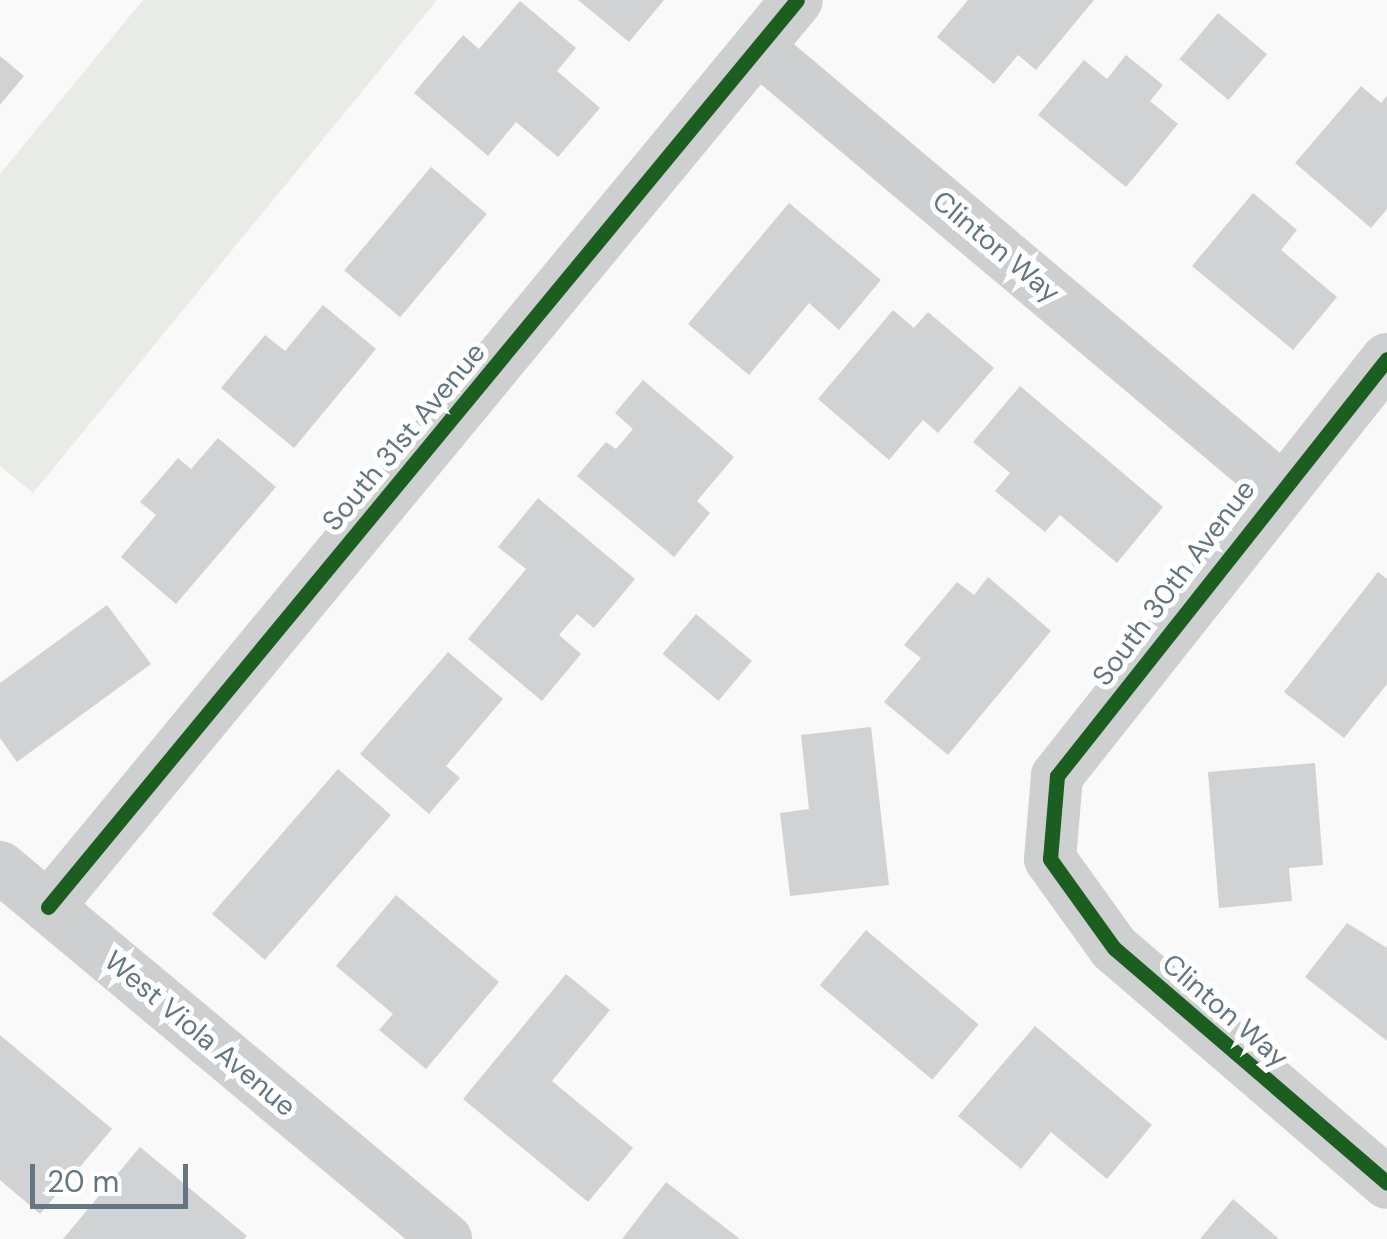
<!DOCTYPE html>
<style>
body{margin:0}
#map{position:relative;width:1387px;height:1239px;overflow:hidden;background:#f9f9f9;font-family:"DM Sans",sans-serif}
div>[style]{position:absolute}
.green>*{inset:0;background:#e8ebe6}
.building>*{inset:0;background:#d0d2d3;transform-origin:0 0}
.street>*{height:52px;margin:-26px;padding:0 26px;transform-origin:26px;border-radius:26px;background:#cecfd0}
.cycleway>*{height:15px;margin:-7.5px;padding:0 7.5px;transform-origin:7.5px;border-radius:7.5px;background:#1b5e20}
span{translate:-50% -50%;white-space:nowrap;text-align:center;line-height:1.15;-webkit-text-stroke:10px #fff;paint-order:stroke}
.street-label{font-size:28px;color:#657683}
.scale{position:absolute;left:30px;top:1164px;width:158px;height:45px;box-sizing:border-box;border:5px solid #657683;border-top:0;padding-left:12px;font-size:30px;line-height:35px;white-space:nowrap;color:#657683;-webkit-text-stroke:8px #fff;paint-order:stroke}
</style>
<div id="map">
<div class="green">
<i style="clip-path:polygon(143px 0,437px 0,33px 493px,0 466px,0 174px)"></i>
</div>
<div class="building">
<i style="clip-path:polygon(578px 0,664px 0,629px 42px)"></i>
<i style="clip-path:polygon(968px 0,1094px 0,1036px 70px,1018px 55px,994px 84px,937px 37px)"></i>
<i style="clip-path:polygon(520px 1px,576px 48px,557px 71px,600px 108px,558px 157px,516px 122px,488px 156px,414px 93px,463px 35px,479px 49px)"></i>
<i style="left:1218px;top:13px;width:64px;height:60px;rotate:40deg"></i>
<i style="clip-path:polygon(1126px 55px,1163px 85px,1150px 101px,1178px 124px,1126px 187px,1038px 115px,1084px 60px,1107px 79px)"></i>
<i style="clip-path:polygon(0 56px,24px 76px,0 105px)"></i>
<i style="clip-path:polygon(1361px 86px,1381px 103px,1387px 96px,1387px 209px,1371px 228px,1295px 163px)"></i>
<i style="left:431px;top:167px;width:73px;height:135px;rotate:40deg"></i>
<i style="clip-path:polygon(1253px 193px,1297px 230px,1281px 250px,1337px 297px,1293px 350px,1192px 266px)"></i>
<i style="clip-path:polygon(789px 203px,881px 280px,839px 330px,809px 303px,749px 375px,688px 324px)"></i>
<i style="clip-path:polygon(323px 305px,376px 349px,294px 448px,221px 388px,265px 335px,285px 351px)"></i>
<i style="clip-path:polygon(893px 310px,914px 328px,928px 312px,994px 368px,938px 433px,923px 420px,889px 460px,818px 399px)"></i>
<i style="clip-path:polygon(643px 380px,734px 457px,697px 501px,710px 513px,674px 557px,577px 476px,606px 442px,616px 449px,633px 429px,615px 413px)"></i>
<i style="clip-path:polygon(1020px 386px,1163px 507px,1117px 563px,1060px 515px,1045px 532px,995px 491px,1010px 473px,973px 442px)"></i>
<i style="clip-path:polygon(218px 438px,276px 487px,176px 604px,121px 557px,156px 515px,140px 502px,178px 458px,191px 469px)"></i>
<i style="clip-path:polygon(538px 498px,635px 579px,594px 628px,577px 614px,559px 635px,581px 654px,542px 701px,468px 639px,526px 569px,498px 547px)"></i>
<i style="clip-path:polygon(1378px 572px,1387px 579px,1387px 684px,1344px 738px,1284px 692px)"></i>
<i style="clip-path:polygon(988px 577px,1051px 631px,948px 755px,884px 702px,921px 658px,904px 645px,957px 582px,974px 595px)"></i>
<i style="clip-path:polygon(107px 605px,151px 664px,17px 762px,0 738px,0 683px)"></i>
<i style="left:696px;top:614px;width:73px;height:52px;rotate:40deg"></i>
<i style="clip-path:polygon(448px 652px,503px 699px,446px 766px,460px 778px,429px 814px,360px 754px)"></i>
<i style="clip-path:polygon(871px 727px,889px 885px,790px 896px,780px 813px,809px 809px,801px 735px)"></i>
<i style="clip-path:polygon(1315px 763px,1323px 865px,1289px 868px,1292px 901px,1219px 908px,1208px 772px)"></i>
<i style="left:338px;top:769px;width:70px;height:192px;rotate:41deg"></i>
<i style="clip-path:polygon(396px 895px,499px 982px,426px 1069px,379px 1030px,393px 1014px,336px 966px)"></i>
<i style="clip-path:polygon(1347px 923px,1387px 948px,1387px 1041px,1305px 977px)"></i>
<i style="left:866px;top:930px;width:147px;height:72px;rotate:40deg"></i>
<i style="clip-path:polygon(566px 974px,610px 1010px,552px 1081px,633px 1148px,588px 1202px,463px 1099px)"></i>
<i style="clip-path:polygon(1035px 1026px,1152px 1125px,1107px 1179px,1051px 1132px,1021px 1169px,958px 1116px)"></i>
<i style="clip-path:polygon(0 1035px,112px 1129px,40px 1214px,0 1180px)"></i>
<i style="clip-path:polygon(140px 1147px,247px 1236px,244px 1239px,63px 1239px)"></i>
<i style="clip-path:polygon(666px 1182px,740px 1239px,622px 1239px)"></i>
<i style="clip-path:polygon(1233px 1199px,1279px 1239px,1200px 1239px)"></i>
</div>
<div class="street">
<i style="left:758px;top:48px;width:681px;rotate:40.05deg"></i>
<i style="left:1387px;top:359px;width:532px;rotate:128.36deg"></i>
<i style="left:1057px;top:776px;width:83px;rotate:94.8deg"></i>
<i style="left:1050px;top:859px;width:110px;rotate:54.3deg"></i>
<i style="left:1114px;top:948px;width:360px;rotate:40.7deg"></i>
<i style="left:0;top:867px;width:581px;rotate:39.83deg"></i>
<i style="left:48px;top:907px;width:1176px;rotate:-50.45deg"></i>
</div>
<div class="cycleway">
<i style="left:1387px;top:359px;width:532px;rotate:128.36deg"></i>
<i style="left:1057px;top:776px;width:83px;rotate:94.8deg"></i>
<i style="left:1050px;top:859px;width:110px;rotate:54.3deg"></i>
<i style="left:1114px;top:948px;width:360px;rotate:40.7deg"></i>
<i style="left:48px;top:907px;width:1176px;rotate:-50.45deg"></i>
</div>
<div class="street-label">
<span style="left:996px;top:247px;rotate:40deg">Clinton Way</span>
<span style="left:404px;top:437px;rotate:-50deg">South 31st Avenue</span>
<span style="left:1174px;top:583px;rotate:-53deg">South 30th Avenue</span>
<span style="left:1225px;top:1011px;rotate:41deg">Clinton Way</span>
<span style="left:200px;top:1034px;rotate:40deg">West Viola Avenue</span>
</div>
<div class="scale">20 m</div>
</div>
